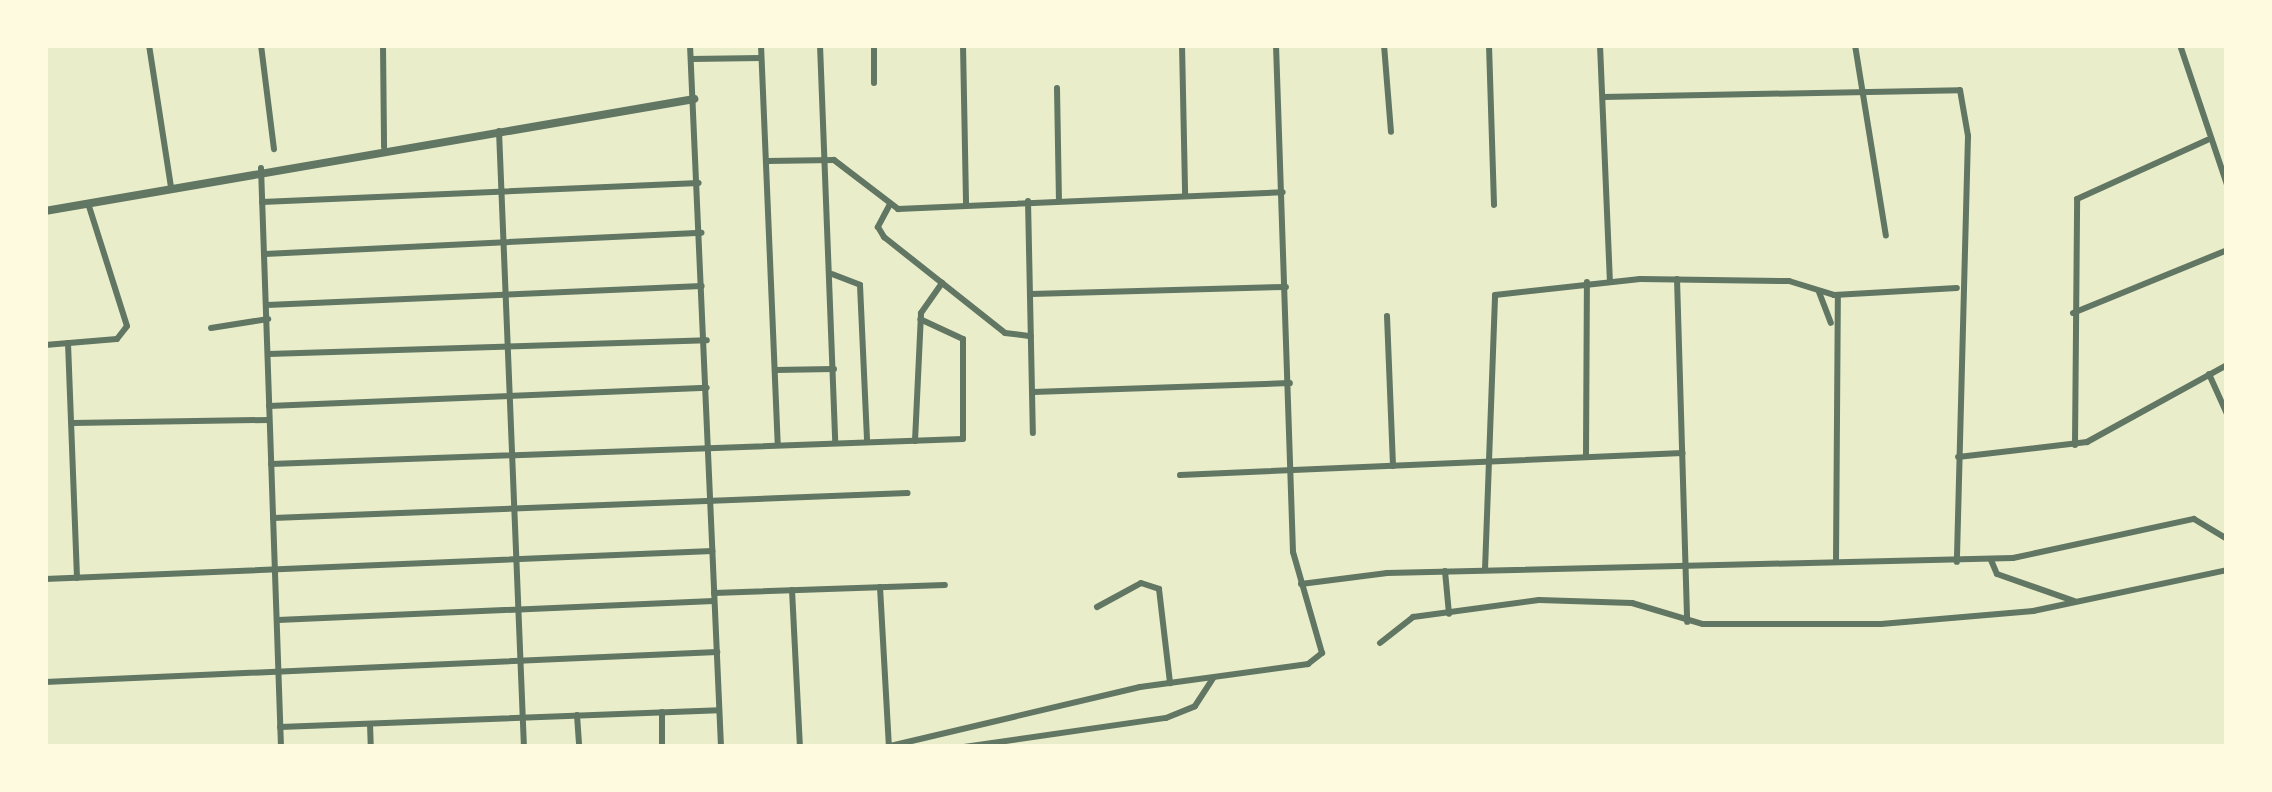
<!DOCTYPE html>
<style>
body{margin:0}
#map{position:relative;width:2272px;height:792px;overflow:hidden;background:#e9edc9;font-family:Jost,sans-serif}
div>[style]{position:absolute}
.minor>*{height:6px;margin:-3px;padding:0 3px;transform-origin:3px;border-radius:3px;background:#617663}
.tertiary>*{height:8px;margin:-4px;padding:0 4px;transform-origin:4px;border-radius:4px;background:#617663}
span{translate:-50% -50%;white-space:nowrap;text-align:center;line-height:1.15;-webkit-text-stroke:8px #fefae0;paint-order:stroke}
.frame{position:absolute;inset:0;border:48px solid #fefae0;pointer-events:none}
</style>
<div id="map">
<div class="minor">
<i style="left:149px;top:45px;width:144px;rotate:81.2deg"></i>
<i style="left:261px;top:45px;width:105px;rotate:82.9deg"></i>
<i style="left:383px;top:45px;width:102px;rotate:89.4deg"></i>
<i style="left:690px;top:45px;width:703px;rotate:87.47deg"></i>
<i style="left:761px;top:45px;width:400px;rotate:87.6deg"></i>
<i style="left:820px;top:45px;width:398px;rotate:87.8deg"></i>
<i style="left:823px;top:45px;width:51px"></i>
<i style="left:874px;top:45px;width:38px;rotate:90deg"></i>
<i style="left:963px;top:45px;width:159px;rotate:88.9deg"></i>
<i style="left:1182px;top:45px;width:149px;rotate:88.8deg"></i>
<i style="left:1384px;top:45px;width:87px;rotate:85.4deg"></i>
<i style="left:1489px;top:45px;width:160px;rotate:88.2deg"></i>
<i style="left:1600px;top:45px;width:234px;rotate:87.6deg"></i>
<i style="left:1855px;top:45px;width:193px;rotate:80.8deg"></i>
<i style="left:2180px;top:45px;width:148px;rotate:71.4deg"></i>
<i style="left:691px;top:59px;width:70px;rotate:-0.8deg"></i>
<i style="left:1057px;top:88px;width:111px;rotate:89deg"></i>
<i style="left:1603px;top:97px;width:357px;rotate:-1.1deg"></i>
<i style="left:1960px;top:90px;width:47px;rotate:80.1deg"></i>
<i style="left:1968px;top:136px;width:426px;rotate:91.5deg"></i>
<i style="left:499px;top:131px;width:617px;rotate:87.68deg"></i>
<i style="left:767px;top:161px;width:67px;rotate:-0.9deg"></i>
<i style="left:834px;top:160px;width:81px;rotate:37.4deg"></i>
<i style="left:898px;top:209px;width:385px;rotate:-2.5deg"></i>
<i style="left:261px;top:168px;width:579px;rotate:88.02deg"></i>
<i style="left:1028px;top:201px;width:232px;rotate:88.8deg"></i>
<i style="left:262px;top:202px;width:437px;rotate:-2.5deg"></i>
<i style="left:889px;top:206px;width:24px;rotate:118deg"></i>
<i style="left:878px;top:227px;width:12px;rotate:59deg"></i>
<i style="left:884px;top:237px;width:154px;rotate:38.4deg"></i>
<i style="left:1005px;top:333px;width:26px;rotate:7deg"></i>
<i style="left:265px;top:254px;width:437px;rotate:-2.8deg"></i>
<i style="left:832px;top:274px;width:30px;rotate:21deg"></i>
<i style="left:860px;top:285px;width:157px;rotate:87.4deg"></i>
<i style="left:1677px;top:279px;width:343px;rotate:88.3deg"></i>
<i style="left:1819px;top:292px;width:33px;rotate:69deg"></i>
<i style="left:1031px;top:294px;width:255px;rotate:-1.6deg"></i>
<i style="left:267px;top:305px;width:435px;rotate:-2.5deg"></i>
<i style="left:2073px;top:313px;width:166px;rotate:-22.2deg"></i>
<i style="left:1387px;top:316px;width:150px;rotate:87.7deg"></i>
<i style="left:211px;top:328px;width:58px;rotate:-9deg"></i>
<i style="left:68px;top:343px;width:235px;rotate:87.8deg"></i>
<i style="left:45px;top:345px;width:72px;rotate:-4.8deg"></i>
<i style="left:117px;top:339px;width:16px;rotate:-52deg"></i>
<i style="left:127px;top:326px;width:129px;rotate:-107.6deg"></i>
<i style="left:268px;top:354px;width:439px;rotate:-1.8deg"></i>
<i style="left:775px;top:370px;width:59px;rotate:-1deg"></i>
<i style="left:2209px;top:374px;width:44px;rotate:65.8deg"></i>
<i style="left:1033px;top:392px;width:257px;rotate:-2deg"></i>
<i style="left:269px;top:406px;width:438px;rotate:-2.4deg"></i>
<i style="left:72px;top:423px;width:197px;rotate:-0.9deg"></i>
<i style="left:915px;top:441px;width:128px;rotate:-87.3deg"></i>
<i style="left:921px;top:313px;width:37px;rotate:-55deg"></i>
<i style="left:2075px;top:445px;width:246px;rotate:-89.5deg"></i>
<i style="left:2077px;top:199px;width:143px;rotate:-24.4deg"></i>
<i style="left:1586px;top:457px;width:175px;rotate:-89.7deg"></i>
<i style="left:1958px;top:457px;width:130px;rotate:-6.6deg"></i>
<i style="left:2087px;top:442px;width:160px;rotate:-28.8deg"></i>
<i style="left:271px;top:464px;width:692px;rotate:-2.07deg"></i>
<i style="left:963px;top:439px;width:100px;rotate:-90deg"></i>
<i style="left:963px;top:339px;width:47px;rotate:-155.1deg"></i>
<i style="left:1180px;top:475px;width:503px;rotate:-2.5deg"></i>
<i style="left:273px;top:518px;width:635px;rotate:-2.25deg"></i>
<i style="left:1991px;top:560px;width:15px;rotate:67deg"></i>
<i style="left:1997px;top:574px;width:82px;rotate:19.3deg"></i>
<i style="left:1836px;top:562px;width:267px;rotate:-89.6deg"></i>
<i style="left:1485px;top:570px;width:275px;rotate:-87.9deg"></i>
<i style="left:1495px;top:295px;width:146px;rotate:-6.3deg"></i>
<i style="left:1640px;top:279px;width:149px;rotate:0.8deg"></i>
<i style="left:1789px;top:281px;width:47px;rotate:17.3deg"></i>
<i style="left:1834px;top:295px;width:123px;rotate:-3.3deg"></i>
<i style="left:1445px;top:571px;width:43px;rotate:84.7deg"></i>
<i style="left:45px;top:579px;width:668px;rotate:-2.4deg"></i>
<i style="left:1301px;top:584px;width:87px;rotate:-7.3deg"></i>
<i style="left:1387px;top:573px;width:626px;rotate:-1.37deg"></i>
<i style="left:2013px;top:558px;width:185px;rotate:-12.2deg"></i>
<i style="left:2194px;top:519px;width:39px;rotate:31deg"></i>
<i style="left:880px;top:587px;width:159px;rotate:86.8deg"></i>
<i style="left:792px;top:590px;width:157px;rotate:87.1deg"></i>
<i style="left:714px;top:593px;width:231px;rotate:-2deg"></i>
<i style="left:1097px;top:607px;width:50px;rotate:-28.6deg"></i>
<i style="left:1141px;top:583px;width:19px;rotate:18deg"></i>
<i style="left:1159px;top:589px;width:95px;rotate:83.3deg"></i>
<i style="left:278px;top:620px;width:436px;rotate:-2.5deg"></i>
<i style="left:1380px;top:643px;width:42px;rotate:-38.2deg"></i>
<i style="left:1413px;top:617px;width:127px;rotate:-7.7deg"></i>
<i style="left:1539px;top:600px;width:93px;rotate:1.8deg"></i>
<i style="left:1632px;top:603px;width:74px;rotate:16.5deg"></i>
<i style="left:1703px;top:624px;width:178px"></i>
<i style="left:1881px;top:624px;width:153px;rotate:-4.9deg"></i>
<i style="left:2033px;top:611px;width:198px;rotate:-11.9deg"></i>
<i style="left:45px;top:682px;width:673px;rotate:-2.56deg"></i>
<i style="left:662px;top:712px;width:35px;rotate:90deg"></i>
<i style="left:577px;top:715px;width:32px;rotate:86deg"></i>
<i style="left:370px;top:724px;width:23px;rotate:88deg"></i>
<i style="left:280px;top:727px;width:439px;rotate:-2.2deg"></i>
<i style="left:886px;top:747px;width:261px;rotate:-13.3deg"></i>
<i style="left:1140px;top:687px;width:170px;rotate:-7.8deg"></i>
<i style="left:1308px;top:664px;width:18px;rotate:-38deg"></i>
<i style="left:1322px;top:653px;width:105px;rotate:-106deg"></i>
<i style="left:1293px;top:552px;width:507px;rotate:-91.92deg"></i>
<i style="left:964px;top:747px;width:204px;rotate:-8.2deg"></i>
<i style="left:1166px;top:718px;width:31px;rotate:-22deg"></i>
<i style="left:1195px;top:706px;width:33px;rotate:-57deg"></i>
</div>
<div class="tertiary">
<i style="left:45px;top:211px;width:659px;rotate:-9.79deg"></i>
</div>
<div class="frame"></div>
</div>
